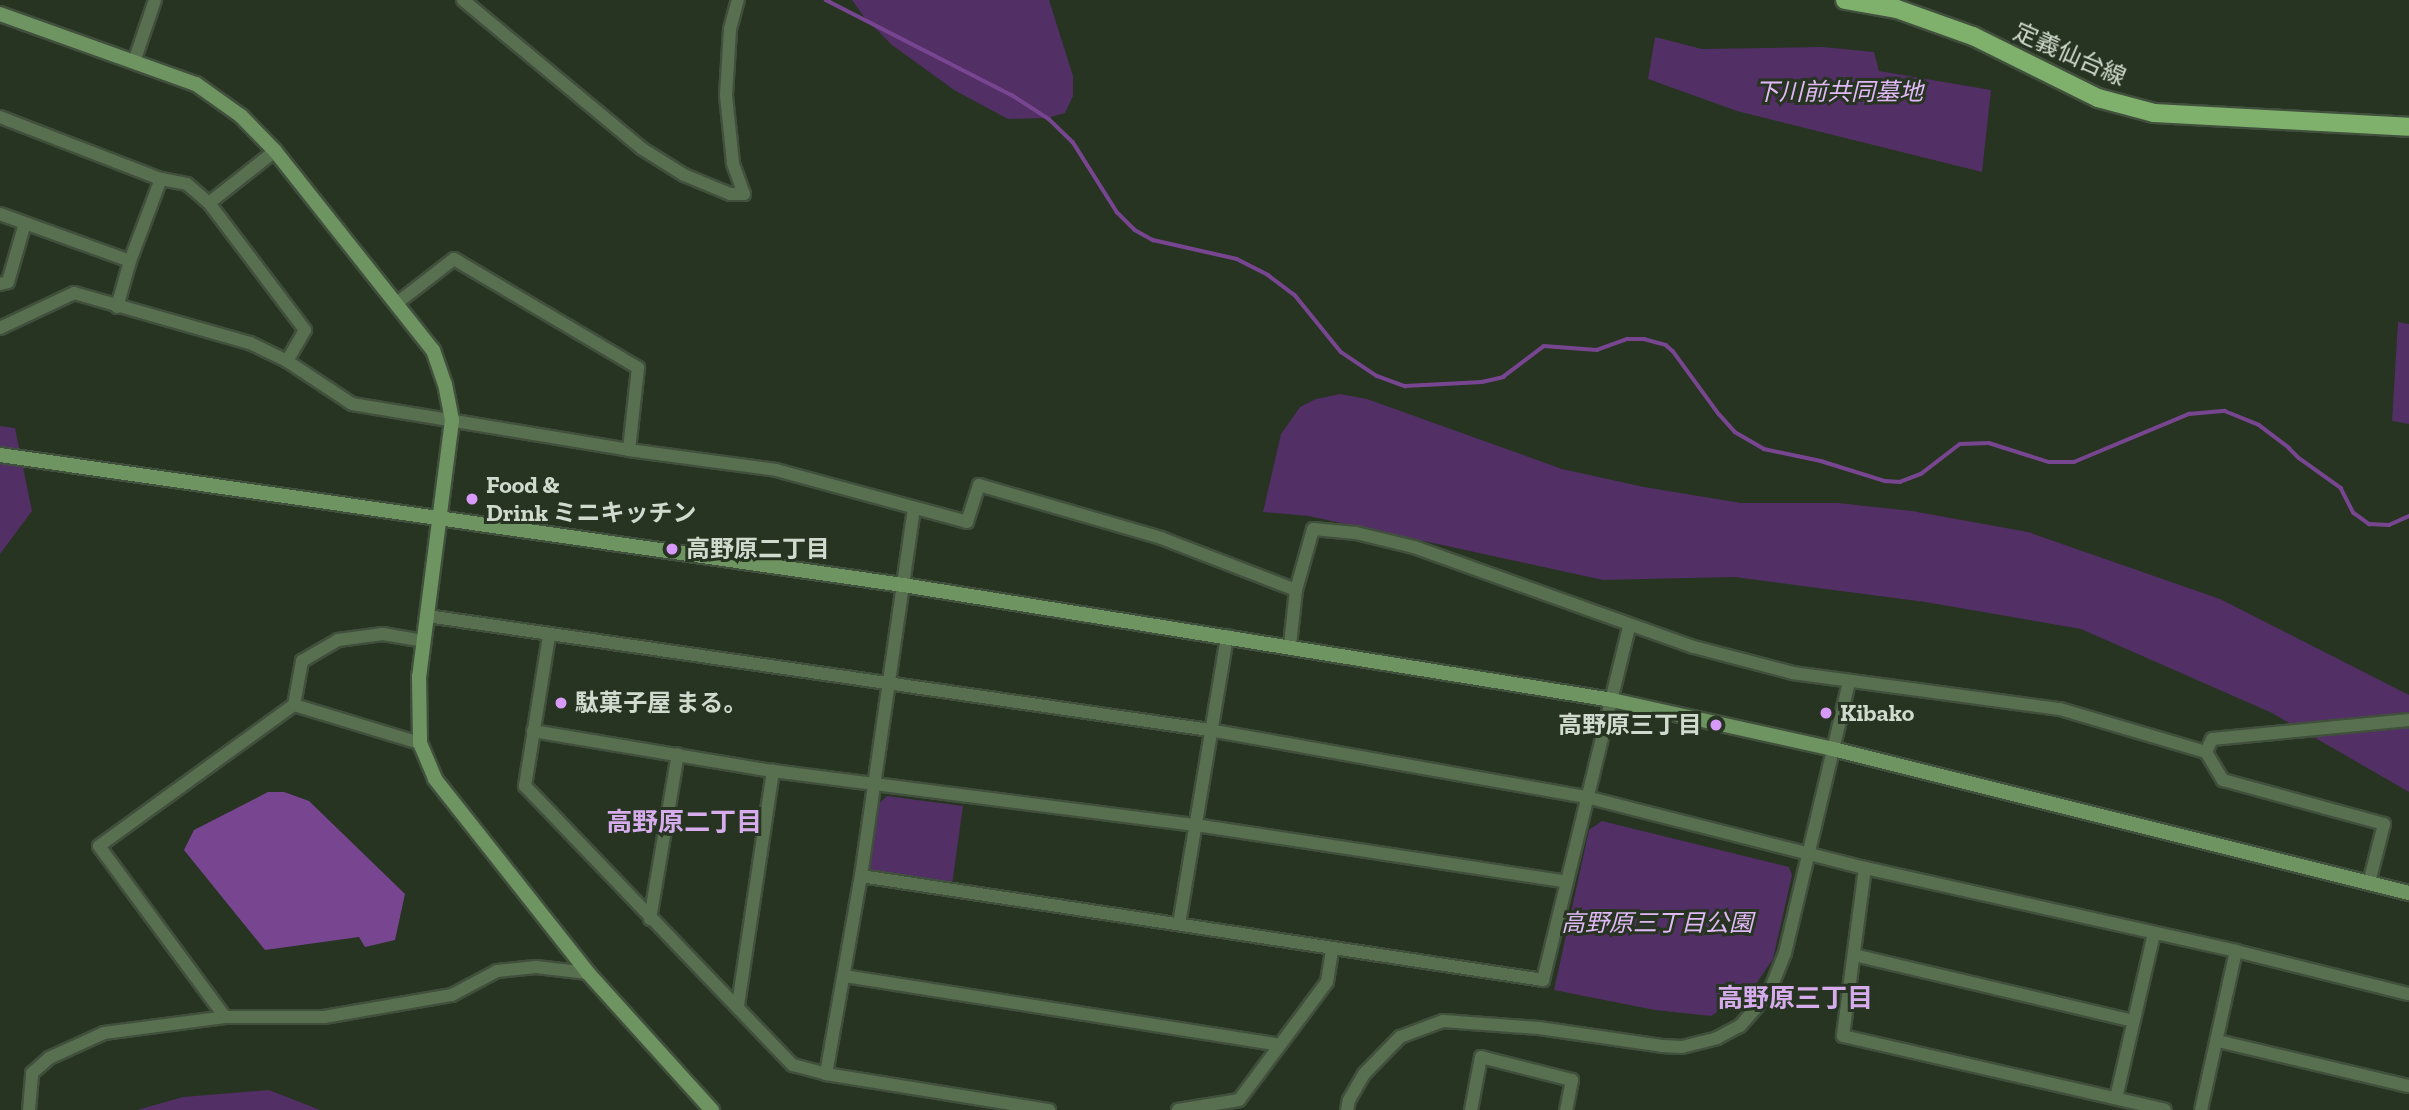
<!DOCTYPE html>
<meta charset="utf-8">
<style>
body{margin:0}
#map{position:relative;width:2409px;height:1110px;overflow:hidden;background:#263421;font-family:"Zilla Slab","Noto Sans JP",serif}
div>[style]{position:absolute}
.green>*{inset:0;background:#522f64}
.water>*{inset:0;background:#784691}
.stream>*{height:3.5px;margin:-1.75px;padding:0 1.75px;transform-origin:1.75px;border-radius:1.75px;background:#784691}
.roads{filter:drop-shadow(2px 0 #414f3d) drop-shadow(-2px 0 #414f3d) drop-shadow(0 2px #414f3d) drop-shadow(0 -2px #414f3d)}
.street>*{height:12px;margin:-6px;padding:0 6px;transform-origin:6px;border-radius:6px;background:#587050}
.secondary>*{height:14px;margin:-7px;padding:0 7px;transform-origin:7px;border-radius:7px;background:#6e9561}
.primary>*{height:18px;margin:-9px;padding:0 9px;transform-origin:9px;border-radius:9px;background:#7fb16d}
.dots>*{width:19px;height:19px;translate:-50% -50%;box-sizing:border-box;border:4px solid #263421;border-radius:50%}
span{translate:-50% -50%;white-space:nowrap;text-align:center;line-height:1.15;-webkit-text-stroke:6px #263421;paint-order:stroke}
.street-label{font-size:24px;color:#d1dace}
.park-label{font-size:24px;color:#e1b9f7;font-style:italic}
.poi-label{font-size:24px;color:#d1dace;font-weight:700}
.left{translate:0 -50%;text-align:left}
.right{translate:-100% -50%;text-align:right}
.neighbourhood-label{font-size:26px;color:#d6aced;font-weight:700}
</style>
<div id="map">
<div class="green">
<i style="clip-path:polygon(852px 0,1049px 0,1073px 76px,1073px 96px,1065px 113px,1047px 118px,1008px 119px,954px 90px,892px 45px,864px 17px)"></i>
<i style="clip-path:polygon(1655px 37px,1702px 49px,1823px 47px,1874px 52px,1879px 71px,1991px 90px,1982px 172px,1737px 111px,1648px 79px)"></i>
<i style="clip-path:polygon(2398px 322px,2409px 324px,2409px 424px,2392px 421px)"></i>
<i style="clip-path:polygon(1340px 394px,1367px 399px,1562px 469px,1644px 487px,1741px 503px,1838px 503px,1912px 511px,2028px 532px,2220px 599px,2409px 695px,2409px 792px,2272px 713px,2081px 629px,1925px 602px,1734px 577px,1603px 580px,1309px 516px,1263px 512px,1281px 434px,1300px 407px,1316px 399px)"></i>
<i style="clip-path:polygon(0 426px,15px 428px,32px 511px,0 554px)"></i>
<i style="clip-path:polygon(887px 796px,963px 806px,952px 885px,868px 873px,878px 804px)"></i>
<i style="clip-path:polygon(1602px 821px,1789px 867px,1792px 875px,1773px 959px,1752px 990px,1711px 1016px,1655px 1010px,1554px 990px,1589px 830px)"></i>
<i style="clip-path:polygon(269px 1090px,320px 1110px,137px 1110px,183px 1097px)"></i>
</div>
<div class="water">
<i style="clip-path:polygon(268px 792px,284px 792px,309px 801px,405px 894px,395px 940px,365px 947px,359px 937px,265px 950px,184px 850px,194px 830px)"></i>
</div>
<div class="stream">
<i style="left:826px;top:0;width:209px;rotate:27.1deg"></i>
<i style="left:1012px;top:95px;width:44px;rotate:33deg"></i>
<i style="left:1049px;top:119px;width:33px;rotate:44deg"></i>
<i style="left:1073px;top:142px;width:83px;rotate:57.8deg"></i>
<i style="left:1117px;top:212px;width:25px;rotate:45deg"></i>
<i style="left:1135px;top:230px;width:21px;rotate:29deg"></i>
<i style="left:1153px;top:240px;width:86px;rotate:12.7deg"></i>
<i style="left:1237px;top:259px;width:35px;rotate:27deg"></i>
<i style="left:1268px;top:275px;width:34px;rotate:37deg"></i>
<i style="left:1295px;top:295px;width:73px;rotate:51.1deg"></i>
<i style="left:1341px;top:352px;width:43px;rotate:33.7deg"></i>
<i style="left:1377px;top:376px;width:30px;rotate:20deg"></i>
<i style="left:1405px;top:386px;width:77px;rotate:-3deg"></i>
<i style="left:1482px;top:382px;width:22px;rotate:-13deg"></i>
<i style="left:1503px;top:377px;width:51px;rotate:-37.1deg"></i>
<i style="left:1544px;top:346px;width:53px;rotate:4.3deg"></i>
<i style="left:1597px;top:350px;width:32px;rotate:-20deg"></i>
<i style="left:1627px;top:339px;width:17px"></i>
<i style="left:1644px;top:339px;width:23px;rotate:15deg"></i>
<i style="left:1666px;top:345px;width:9px;rotate:41deg"></i>
<i style="left:1673px;top:351px;width:78px;rotate:53.9deg"></i>
<i style="left:1719px;top:414px;width:24px;rotate:48deg"></i>
<i style="left:1735px;top:432px;width:34px;rotate:30deg"></i>
<i style="left:1764px;top:449px;width:58px;rotate:11.9deg"></i>
<i style="left:1821px;top:461px;width:67px;rotate:17.4deg"></i>
<i style="left:1885px;top:481px;width:15px;rotate:4deg"></i>
<i style="left:1900px;top:482px;width:22px;rotate:-21deg"></i>
<i style="left:1921px;top:474px;width:49px;rotate:-37.6deg"></i>
<i style="left:1960px;top:444px;width:29px;rotate:-2deg"></i>
<i style="left:1989px;top:443px;width:63px;rotate:17.6deg"></i>
<i style="left:2049px;top:462px;width:25px"></i>
<i style="left:2074px;top:462px;width:125px;rotate:-22.7deg"></i>
<i style="left:2189px;top:414px;width:36px;rotate:-5deg"></i>
<i style="left:2225px;top:411px;width:37px;rotate:22deg"></i>
<i style="left:2259px;top:425px;width:38px;rotate:37deg"></i>
<i style="left:2289px;top:448px;width:14px;rotate:45deg"></i>
<i style="left:2299px;top:458px;width:52px;rotate:35.5deg"></i>
<i style="left:2341px;top:488px;width:28px;rotate:63deg"></i>
<i style="left:2354px;top:513px;width:19px;rotate:36deg"></i>
<i style="left:2369px;top:524px;width:20px;rotate:3deg"></i>
<i style="left:2389px;top:525px;width:22px;rotate:-24deg"></i>
</div>
<div class="roads">
<div class="street">
<i style="left:463px;top:0;width:231px;rotate:39.7deg"></i>
<i style="left:641px;top:148px;width:51px;rotate:32.1deg"></i>
<i style="left:684px;top:175px;width:50px;rotate:22.4deg"></i>
<i style="left:730px;top:194px;width:14px"></i>
<i style="left:744px;top:194px;width:33px;rotate:-110deg"></i>
<i style="left:733px;top:163px;width:68px;rotate:-95.9deg"></i>
<i style="left:726px;top:95px;width:66px;rotate:-86.5deg"></i>
<i style="left:730px;top:29px;width:30px;rotate:-75deg"></i>
<i style="left:134px;top:62px;width:65px;rotate:-71.3deg"></i>
<i style="left:0;top:117px;width:173px;rotate:21.1deg"></i>
<i style="left:161px;top:179px;width:26px;rotate:11deg"></i>
<i style="left:187px;top:184px;width:29px;rotate:41deg"></i>
<i style="left:209px;top:203px;width:159px;rotate:52.9deg"></i>
<i style="left:305px;top:330px;width:36px;rotate:120deg"></i>
<i style="left:209px;top:203px;width:84px;rotate:-38.2deg"></i>
<i style="left:0;top:214px;width:138px;rotate:19.9deg"></i>
<i style="left:0;top:284px;width:8px;rotate:-14deg"></i>
<i style="left:8px;top:282px;width:61px;rotate:-73.9deg"></i>
<i style="left:397px;top:303px;width:72px;rotate:-37.7deg"></i>
<i style="left:454px;top:259px;width:214px;rotate:30.6deg"></i>
<i style="left:638px;top:368px;width:82px;rotate:96.3deg"></i>
<i style="left:117px;top:307px;width:48px;rotate:-74.2deg"></i>
<i style="left:130px;top:261px;width:88px;rotate:-69.3deg"></i>
<i style="left:0;top:328px;width:82px;rotate:-25.3deg"></i>
<i style="left:74px;top:293px;width:183px;rotate:15.9deg"></i>
<i style="left:250px;top:343px;width:41px;rotate:25.9deg"></i>
<i style="left:287px;top:361px;width:78px;rotate:33.5deg"></i>
<i style="left:352px;top:404px;width:281px;rotate:9.4deg"></i>
<i style="left:629px;top:450px;width:148px;rotate:7.7deg"></i>
<i style="left:776px;top:470px;width:198px;rotate:15.2deg"></i>
<i style="left:967px;top:522px;width:39px;rotate:-72deg"></i>
<i style="left:979px;top:485px;width:190px;rotate:16.2deg"></i>
<i style="left:1161px;top:538px;width:145px;rotate:21.1deg"></i>
<i style="left:427px;top:616px;width:790px;rotate:8.29deg"></i>
<i style="left:1209px;top:730px;width:383px;rotate:10.1deg"></i>
<i style="left:1586px;top:797px;width:288px;rotate:14.3deg"></i>
<i style="left:1865px;top:868px;width:380px;rotate:12.6deg"></i>
<i style="left:2236px;top:951px;width:178px;rotate:14deg"></i>
<i style="left:549px;top:636px;width:152px;rotate:99.1deg"></i>
<i style="left:525px;top:786px;width:387px;rotate:46.2deg"></i>
<i style="left:793px;top:1065px;width:34px;rotate:15deg"></i>
<i style="left:826px;top:1074px;width:226px;rotate:9.2deg"></i>
<i style="left:1290px;top:645px;width:55px;rotate:-83.8deg"></i>
<i style="left:1296px;top:590px;width:63px;rotate:-74.4deg"></i>
<i style="left:1313px;top:529px;width:43px;rotate:5.3deg"></i>
<i style="left:1356px;top:533px;width:60px;rotate:13.6deg"></i>
<i style="left:1414px;top:547px;width:297px;rotate:19.7deg"></i>
<i style="left:1694px;top:647px;width:102px;rotate:14.7deg"></i>
<i style="left:1793px;top:673px;width:269px;rotate:7.7deg"></i>
<i style="left:2060px;top:709px;width:152px;rotate:16.4deg"></i>
<i style="left:2206px;top:752px;width:33px;rotate:59deg"></i>
<i style="left:2223px;top:780px;width:167px;rotate:15.3deg"></i>
<i style="left:2384px;top:824px;width:61px;rotate:104.3deg"></i>
<i style="left:294px;top:705px;width:132px;rotate:16.8deg"></i>
<i style="left:533px;top:731px;width:243px;rotate:9.5deg"></i>
<i style="left:773px;top:771px;width:426px;rotate:7.3deg"></i>
<i style="left:1196px;top:825px;width:375px;rotate:8.7deg"></i>
<i style="left:2206px;top:752px;width:14px;rotate:-65deg"></i>
<i style="left:2212px;top:739px;width:198px;rotate:-5.5deg"></i>
<i style="left:1865px;top:868px;width:169px;rotate:97.5deg"></i>
<i style="left:1843px;top:1036px;width:330px;rotate:12.9deg"></i>
<i style="left:861px;top:876px;width:690px;rotate:8.67deg"></i>
<i style="left:1543px;top:980px;width:364px;rotate:-76.3deg"></i>
<i style="left:650px;top:919px;width:167px;rotate:-80.4deg"></i>
<i style="left:1179px;top:924px;width:292px;rotate:-80.5deg"></i>
<i style="left:1854px;top:955px;width:287px;rotate:13.3deg"></i>
<i style="left:845px;top:976px;width:440px;rotate:9deg"></i>
<i style="left:738px;top:1005px;width:237px;rotate:-81.5deg"></i>
<i style="left:225px;top:1017px;width:212px;rotate:-126.4deg"></i>
<i style="left:99px;top:846px;width:241px;rotate:-35.9deg"></i>
<i style="left:294px;top:705px;width:45px;rotate:-79.7deg"></i>
<i style="left:302px;top:661px;width:42px;rotate:-30.3deg"></i>
<i style="left:338px;top:640px;width:45px;rotate:-7.6deg"></i>
<i style="left:383px;top:634px;width:42px;rotate:9.7deg"></i>
<i style="left:2218px;top:1041px;width:196px;rotate:13.3deg"></i>
<i style="left:826px;top:1074px;width:201px;rotate:-80deg"></i>
<i style="left:861px;top:876px;width:372px;rotate:-81.8deg"></i>
<i style="left:2116px;top:1098px;width:169px;rotate:-77deg"></i>
<i style="left:29px;top:1110px;width:37px;rotate:-85deg"></i>
<i style="left:32px;top:1073px;width:23px;rotate:-41deg"></i>
<i style="left:49px;top:1058px;width:60px;rotate:-24.4deg"></i>
<i style="left:104px;top:1033px;width:122px;rotate:-7.5deg"></i>
<i style="left:225px;top:1017px;width:99px"></i>
<i style="left:324px;top:1017px;width:130px;rotate:-9.8deg"></i>
<i style="left:452px;top:995px;width:51px;rotate:-28.1deg"></i>
<i style="left:497px;top:971px;width:39px;rotate:-6deg"></i>
<i style="left:536px;top:967px;width:52px;rotate:6.6deg"></i>
<i style="left:1178px;top:1110px;width:62px;rotate:-9.3deg"></i>
<i style="left:1239px;top:1100px;width:147px;rotate:-53.3deg"></i>
<i style="left:1327px;top:982px;width:32px;rotate:-81deg"></i>
<i style="left:1347px;top:1110px;width:10px;rotate:-79deg"></i>
<i style="left:1349px;top:1100px;width:30px;rotate:-60deg"></i>
<i style="left:1364px;top:1074px;width:52px;rotate:-45.8deg"></i>
<i style="left:1400px;top:1037px;width:46px;rotate:-20.4deg"></i>
<i style="left:1443px;top:1021px;width:96px;rotate:4.2deg"></i>
<i style="left:1539px;top:1028px;width:124px;rotate:8.3deg"></i>
<i style="left:1662px;top:1046px;width:20px;rotate:3deg"></i>
<i style="left:1682px;top:1047px;width:36px;rotate:-14deg"></i>
<i style="left:1717px;top:1038px;width:26px;rotate:-28deg"></i>
<i style="left:1740px;top:1026px;width:44px;rotate:-48.7deg"></i>
<i style="left:1769px;top:993px;width:43px;rotate:-68.2deg"></i>
<i style="left:1785px;top:953px;width:278px;rotate:-76.7deg"></i>
<i style="left:1471px;top:1110px;width:54px;rotate:-79.3deg"></i>
<i style="left:1481px;top:1057px;width:94px;rotate:14.2deg"></i>
<i style="left:1572px;top:1080px;width:31px;rotate:101deg"></i>
<i style="left:2201px;top:1110px;width:163px;rotate:-77.6deg"></i>
</div>
<div class="secondary">
<i style="left:0;top:14px;width:208px;rotate:19.7deg"></i>
<i style="left:196px;top:84px;width:55px;rotate:35.4deg"></i>
<i style="left:241px;top:116px;width:49px;rotate:45.8deg"></i>
<i style="left:275px;top:151px;width:254px;rotate:51.6deg"></i>
<i style="left:433px;top:350px;width:36px;rotate:71deg"></i>
<i style="left:445px;top:384px;width:37px;rotate:79deg"></i>
<i style="left:452px;top:420px;width:258px;rotate:97.3deg"></i>
<i style="left:419px;top:676px;width:67px;rotate:89.1deg"></i>
<i style="left:420px;top:743px;width:39px;rotate:67deg"></i>
<i style="left:435px;top:779px;width:247px;rotate:51.7deg"></i>
<i style="left:588px;top:973px;width:185px;rotate:47.9deg"></i>
<i style="left:0;top:455px;width:912px;rotate:8.19deg"></i>
<i style="left:903px;top:585px;width:718px;rotate:9.21deg"></i>
<i style="left:1612px;top:700px;width:226px;rotate:12.5deg"></i>
<i style="left:1833px;top:749px;width:594px;rotate:14.04deg"></i>
</div>
<div class="primary">
<i style="left:1845px;top:0;width:53px;rotate:9.8deg"></i>
<i style="left:1897px;top:9px;width:81px;rotate:19.6deg"></i>
<i style="left:1973px;top:36px;width:140px;rotate:26.4deg"></i>
<i style="left:2098px;top:98px;width:58px;rotate:15deg"></i>
<i style="left:2154px;top:113px;width:255px;rotate:3.1deg"></i>
</div>
</div>
<div class="dots">
<i style="left:472px;top:499px;background:#d89af8"></i>
<i style="left:672px;top:549px;background:#d89af8"></i>
<i style="left:561px;top:703px;background:#d89af8"></i>
<i style="left:1826px;top:713px;background:#d89af8"></i>
<i style="left:1716px;top:725px;background:#d89af8"></i>
</div>
<div class="street-label">
<span style="left:2070px;top:54px;rotate:24deg">定義仙台線</span>
</div>
<div class="park-label">
<span style="left:1839px;top:92px">下川前共同墓地</span>
<span style="left:1657px;top:923px">高野原三丁目公園</span>
</div>
<div class="poi-label">
<span class="left" style="left:486px;top:499px">Food &amp;<br>Drink ミニキッチン</span>
<span class="left" style="left:686px;top:549px">高野原二丁目</span>
<span class="left" style="left:575px;top:703px">駄菓子屋 まる。</span>
<span class="left" style="left:1840px;top:713px">Kibako</span>
<span class="right" style="left:1702px;top:725px">高野原三丁目</span>
</div>
<div class="neighbourhood-label">
<span style="left:684px;top:823px">高野原二丁目</span>
<span style="left:1795px;top:999px">高野原三丁目</span>
</div>
</div>
